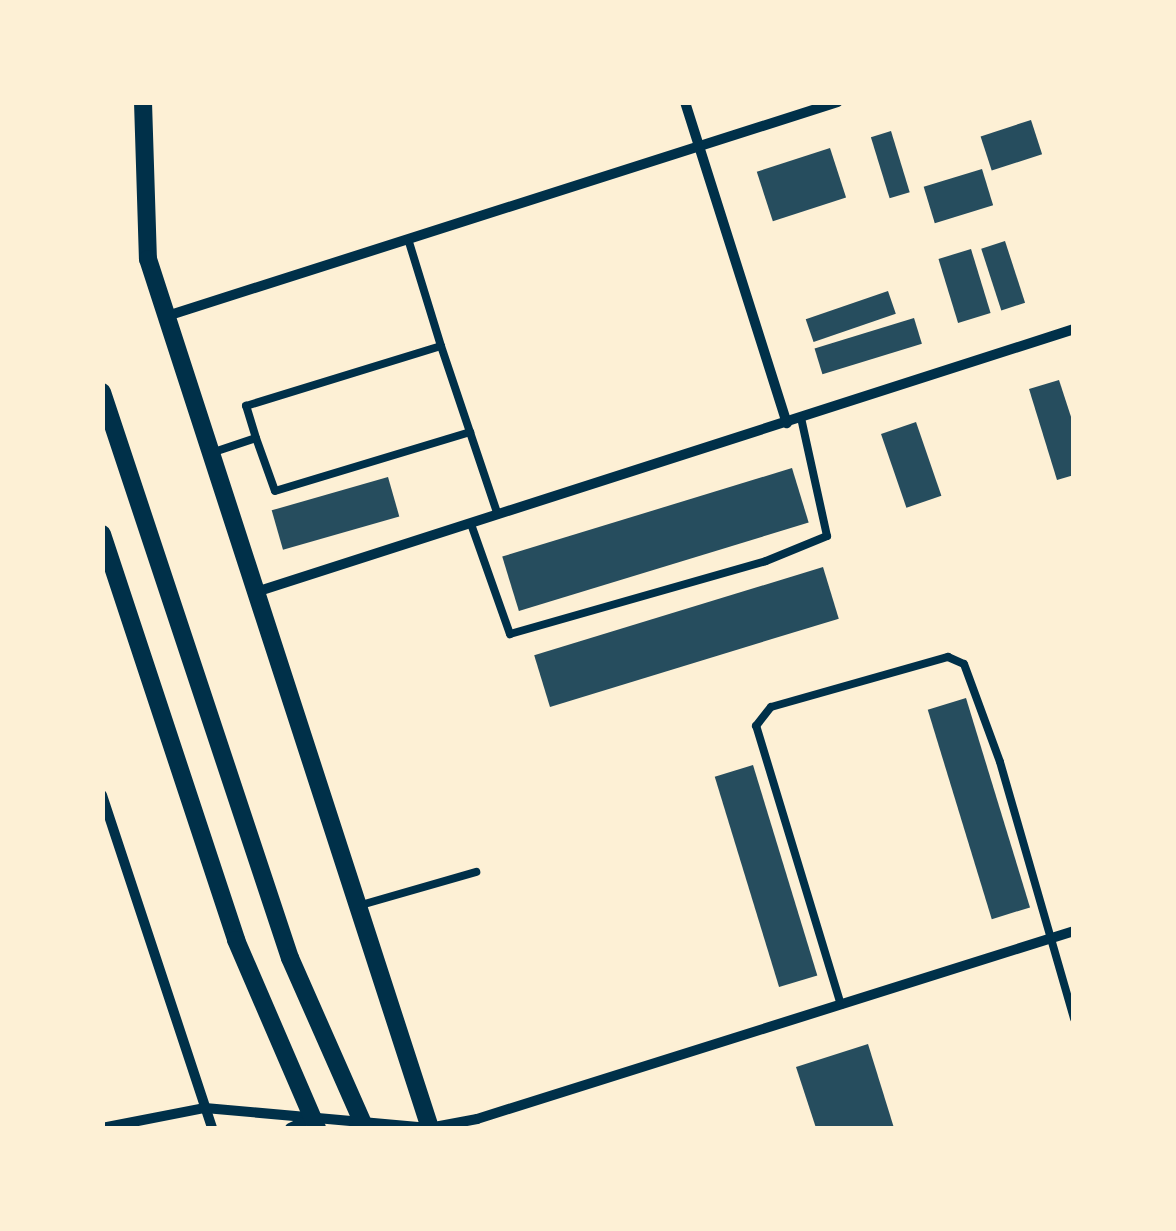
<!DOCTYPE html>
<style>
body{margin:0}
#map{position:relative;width:1176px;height:1231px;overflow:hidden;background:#fdf0d5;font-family:"Source Sans 3",sans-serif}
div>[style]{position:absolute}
.building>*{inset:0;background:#264d5e;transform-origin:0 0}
.service>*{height:8px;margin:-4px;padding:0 4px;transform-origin:4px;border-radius:4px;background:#003049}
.minor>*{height:10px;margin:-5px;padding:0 5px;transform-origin:5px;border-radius:5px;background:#003049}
.tertiary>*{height:18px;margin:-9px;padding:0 9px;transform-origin:9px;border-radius:9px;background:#003049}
span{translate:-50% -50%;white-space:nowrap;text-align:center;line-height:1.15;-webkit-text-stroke:8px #fdf0d5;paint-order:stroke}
.frame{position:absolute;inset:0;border:105px solid #fdf0d5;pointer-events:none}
</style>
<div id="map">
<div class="building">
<i style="left:1031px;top:120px;width:36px;height:53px;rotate:72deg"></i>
<i style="left:891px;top:131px;width:64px;height:21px;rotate:73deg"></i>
<i style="left:830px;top:148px;width:52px;height:77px;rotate:72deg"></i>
<i style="left:982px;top:169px;width:38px;height:61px;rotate:73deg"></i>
<i style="left:1005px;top:241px;width:65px;height:25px;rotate:72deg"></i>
<i style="left:971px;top:249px;width:67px;height:34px;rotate:73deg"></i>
<i style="left:888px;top:291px;width:24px;height:87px;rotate:71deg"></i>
<i style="left:914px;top:318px;width:27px;height:104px;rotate:73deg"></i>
<i style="clip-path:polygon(1059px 380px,1074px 426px,1074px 475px,1057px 480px,1029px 389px)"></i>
<i style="left:916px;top:422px;width:78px;height:37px;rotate:71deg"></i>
<i style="left:792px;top:468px;width:57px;height:303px;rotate:73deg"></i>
<i style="left:388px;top:477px;width:41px;height:121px;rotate:74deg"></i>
<i style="left:823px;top:567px;width:54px;height:302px;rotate:73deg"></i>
<i style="left:966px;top:698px;width:219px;height:40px;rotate:73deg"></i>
<i style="left:753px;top:765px;width:220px;height:40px;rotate:73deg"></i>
<i style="clip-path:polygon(868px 1044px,894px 1128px,816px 1128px,796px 1067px)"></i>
</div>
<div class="service">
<i style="left:441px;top:346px;width:178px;rotate:71.4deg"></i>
<i style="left:256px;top:438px;width:56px;rotate:70.3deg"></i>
<i style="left:275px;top:491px;width:204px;rotate:-16.8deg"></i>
<i style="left:211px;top:453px;width:47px;rotate:-18.4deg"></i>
<i style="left:256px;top:438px;width:34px;rotate:-107deg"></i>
<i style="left:246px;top:406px;width:204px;rotate:-17.1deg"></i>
<i style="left:441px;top:346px;width:112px;rotate:-107.1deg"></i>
<i style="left:471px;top:524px;width:117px;rotate:70.5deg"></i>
<i style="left:510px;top:634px;width:266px;rotate:-15.9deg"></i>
<i style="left:766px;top:561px;width:66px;rotate:-22.3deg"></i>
<i style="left:827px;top:536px;width:121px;rotate:-102.4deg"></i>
<i style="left:361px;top:905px;width:120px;rotate:-16deg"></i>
<i style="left:841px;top:1005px;width:292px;rotate:-106.9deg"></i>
<i style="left:756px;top:726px;width:24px;rotate:-52deg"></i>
<i style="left:771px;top:707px;width:184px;rotate:-15.8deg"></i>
<i style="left:948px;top:657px;width:17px;rotate:24deg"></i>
<i style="left:964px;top:664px;width:104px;rotate:69.8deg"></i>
<i style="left:1000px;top:762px;width:267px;rotate:73.9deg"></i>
</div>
<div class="minor">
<i style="left:685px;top:102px;width:337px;rotate:72.4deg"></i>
<i style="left:167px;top:316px;width:704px;rotate:-17.69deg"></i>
<i style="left:256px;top:592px;width:859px;rotate:-17.82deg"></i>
<i style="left:102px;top:795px;width:351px;rotate:71.7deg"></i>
<i style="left:102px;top:1128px;width:105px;rotate:-11deg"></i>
<i style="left:205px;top:1108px;width:225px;rotate:5.1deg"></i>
<i style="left:429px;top:1128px;width:49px;rotate:-10.6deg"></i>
<i style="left:477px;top:1119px;width:626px;rotate:-17.48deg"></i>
<i style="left:290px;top:1128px;width:23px;rotate:-25deg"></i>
</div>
<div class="tertiary">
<i style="left:143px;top:102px;width:157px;rotate:88.2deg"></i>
<i style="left:148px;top:259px;width:914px;rotate:72.02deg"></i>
<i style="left:102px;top:392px;width:596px;rotate:71.63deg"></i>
<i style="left:290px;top:958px;width:186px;rotate:66.2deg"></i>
<i style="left:102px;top:534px;width:428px;rotate:71.7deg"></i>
<i style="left:236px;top:940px;width:205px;rotate:66.7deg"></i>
</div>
<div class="frame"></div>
</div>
